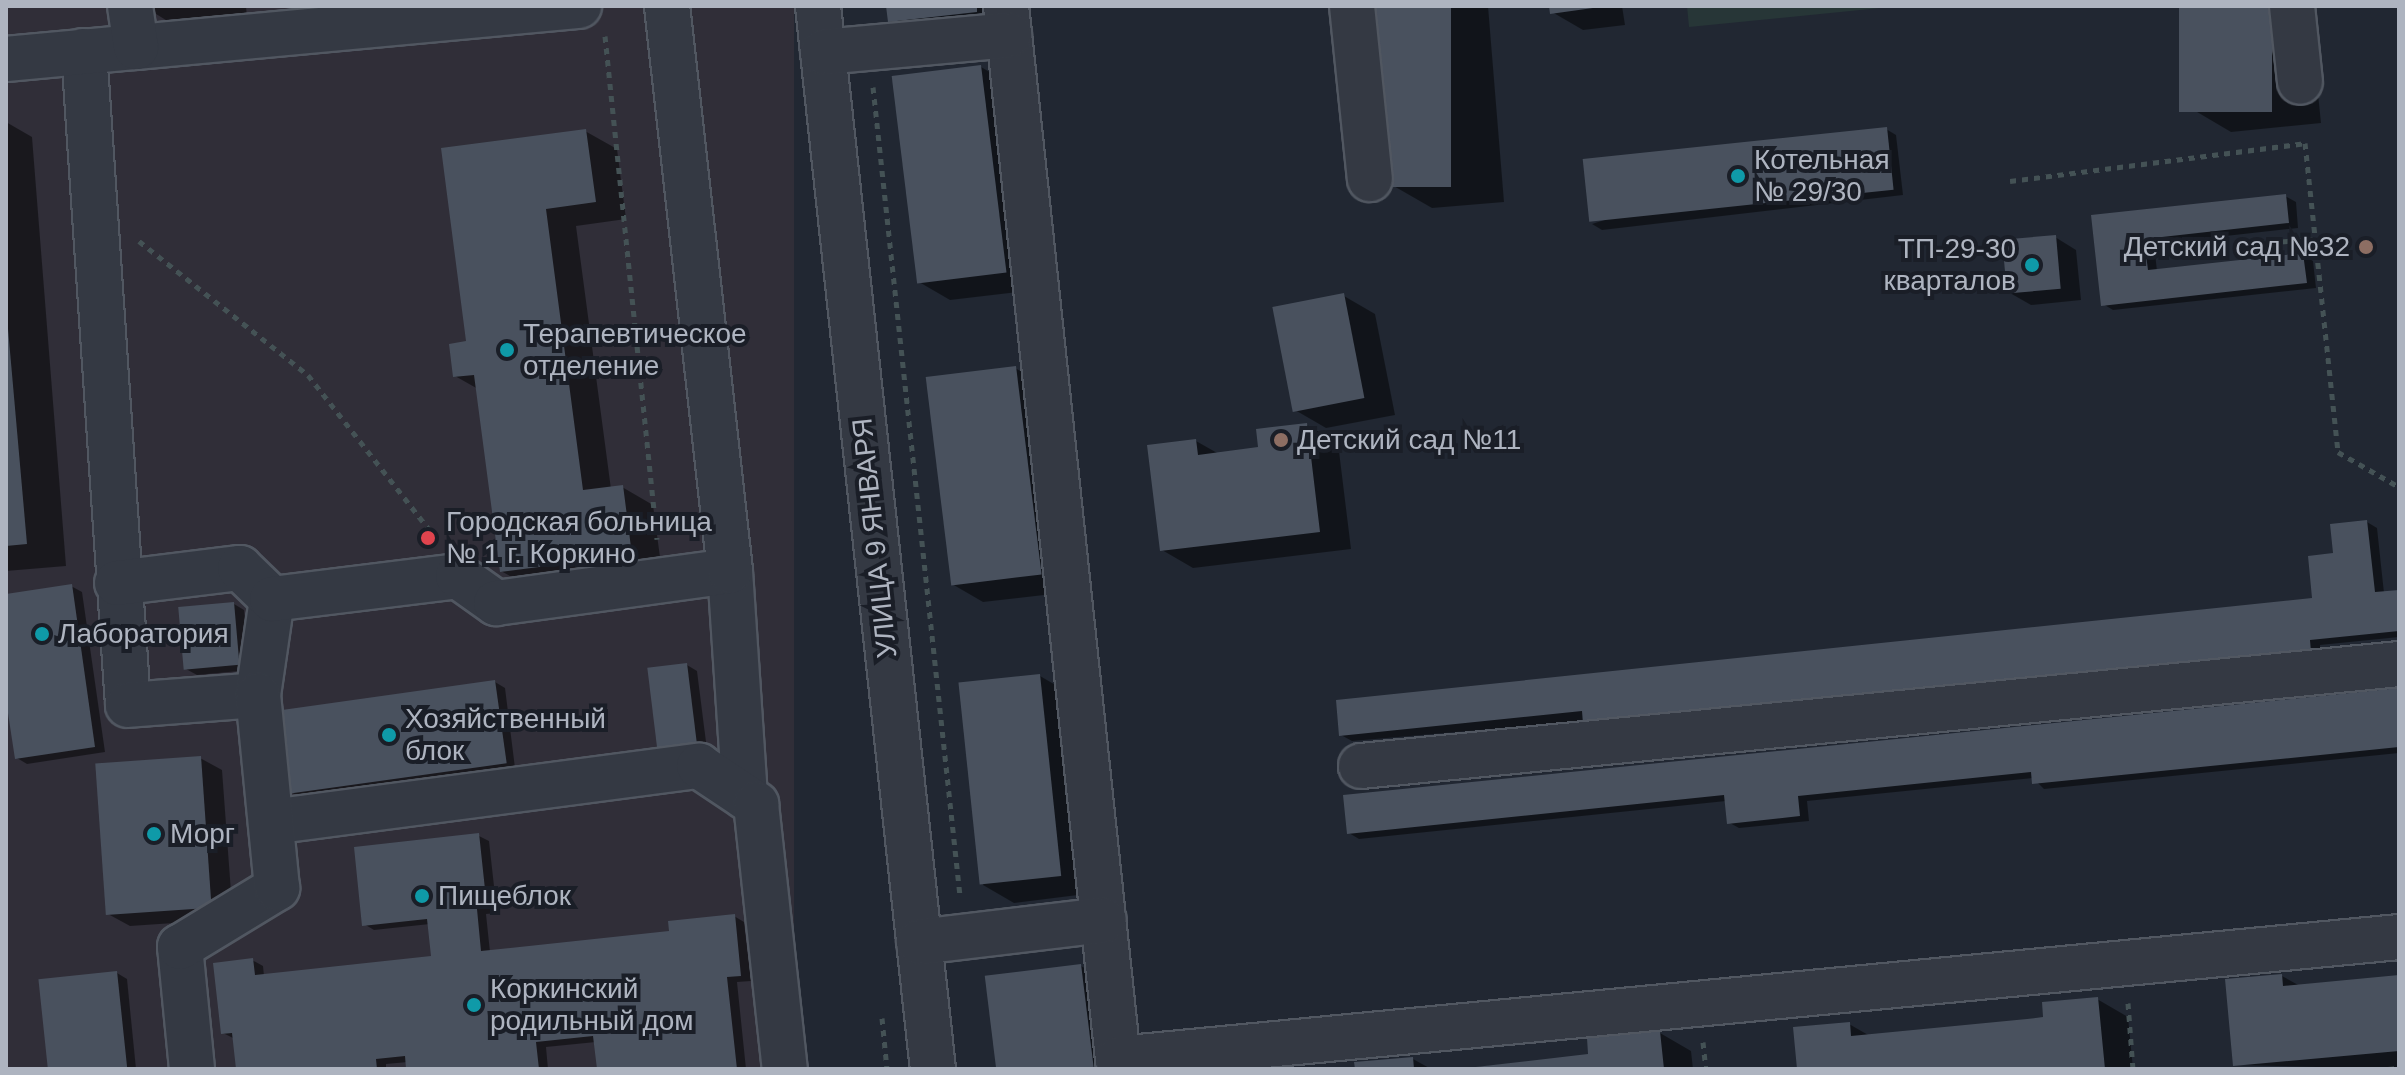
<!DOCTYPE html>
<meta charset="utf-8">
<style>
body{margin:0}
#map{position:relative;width:2405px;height:1075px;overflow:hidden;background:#212732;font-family:Arial,sans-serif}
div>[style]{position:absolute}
.medical>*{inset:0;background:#302e38;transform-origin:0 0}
.green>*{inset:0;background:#273637}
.shadow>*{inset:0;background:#0007}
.building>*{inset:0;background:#49515e;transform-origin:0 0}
.path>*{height:5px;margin-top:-2.5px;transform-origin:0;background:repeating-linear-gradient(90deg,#445255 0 6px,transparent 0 12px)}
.roads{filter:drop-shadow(2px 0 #515761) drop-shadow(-2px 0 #515761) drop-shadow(0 2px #515761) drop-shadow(0 -2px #515761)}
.minor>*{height:44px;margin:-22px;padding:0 22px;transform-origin:22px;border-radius:22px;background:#343943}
.dots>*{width:22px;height:22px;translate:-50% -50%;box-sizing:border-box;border:4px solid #1a1e27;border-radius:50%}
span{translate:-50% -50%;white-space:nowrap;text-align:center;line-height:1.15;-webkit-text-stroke:8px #1a1e27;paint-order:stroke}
.poi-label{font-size:28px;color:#aeb4c0}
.left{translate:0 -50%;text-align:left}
.right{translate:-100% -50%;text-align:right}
.street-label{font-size:28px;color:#aeb4c0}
.frame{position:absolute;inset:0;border:8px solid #aeb4c0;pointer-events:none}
</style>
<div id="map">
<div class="medical">
<i style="left:6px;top:6px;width:788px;height:1063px"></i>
</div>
<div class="green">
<i style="clip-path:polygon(1687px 6px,1900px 6px,1689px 27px)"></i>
</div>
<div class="shadow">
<i style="clip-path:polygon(246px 6px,247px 18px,174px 25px,143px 6px)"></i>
<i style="clip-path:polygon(888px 6px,1005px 6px,1008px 29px,921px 39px,890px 21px)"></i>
<i style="clip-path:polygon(1378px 6px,1488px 6px,1504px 202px,1432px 208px,1392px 185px)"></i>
<i style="clip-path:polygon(1551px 6px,1622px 6px,1625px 25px,1583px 30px,1552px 12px)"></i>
<i style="clip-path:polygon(2181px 6px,2309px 6px,2321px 123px,2231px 132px,2192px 109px)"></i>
<i style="clip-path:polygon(981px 67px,1012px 85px,1036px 290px,950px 300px,919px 282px)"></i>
<i style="clip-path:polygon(6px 122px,32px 137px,66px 566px,6px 571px)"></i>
<i style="clip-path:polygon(1886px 129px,1896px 135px,1903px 195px,1602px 230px,1592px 224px)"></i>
<i style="clip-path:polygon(585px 131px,617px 149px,626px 219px,576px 226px,611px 489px,622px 487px,653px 505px,662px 572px,533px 589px,501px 571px,478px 389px,455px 376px,468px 343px)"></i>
<i style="clip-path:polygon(2285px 196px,2296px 202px,2298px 228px,2154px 244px,2157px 271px,2303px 255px,2313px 261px,2316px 288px,2113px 310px,2103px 304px,2093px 217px)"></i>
<i style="clip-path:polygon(2055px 237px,2076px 250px,2081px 300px,2031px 305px,2010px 293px)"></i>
<i style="clip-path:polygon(1344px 296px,1375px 314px,1395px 415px,1326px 428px,1295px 410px)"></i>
<i style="clip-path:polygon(1015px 368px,1046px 386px,1070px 592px,983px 602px,952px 584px)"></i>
<i style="clip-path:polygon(1307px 425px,1338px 443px,1351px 549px,1193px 568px,1162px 550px,1196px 441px,1219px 454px,1260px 449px)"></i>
<i style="clip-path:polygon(2367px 522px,2377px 528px,2384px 593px,2399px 592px,2399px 637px,2320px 645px,2321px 657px,1352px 741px,1341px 735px,2314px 600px,2335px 555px)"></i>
<i style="clip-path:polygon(71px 586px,82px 592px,105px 752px,27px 764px,17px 758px,6px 686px,6px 596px)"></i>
<i style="clip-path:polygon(234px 604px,244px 610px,250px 670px,197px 675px,186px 669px)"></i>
<i style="clip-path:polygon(687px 665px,697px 671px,707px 750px,669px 755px)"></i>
<i style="clip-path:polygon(1040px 676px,1071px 694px,1094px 893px,1014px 903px,983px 885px)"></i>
<i style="clip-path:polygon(495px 682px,505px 688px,515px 768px,296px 795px,286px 789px)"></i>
<i style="clip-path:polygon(2399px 690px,2399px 753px,2044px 789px,2033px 778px,1807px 801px,1809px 821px,1739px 828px,1728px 822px,1726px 801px,1359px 839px,1349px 833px)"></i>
<i style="clip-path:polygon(200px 758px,222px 770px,233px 919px,130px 926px,108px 914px)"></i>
<i style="clip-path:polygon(479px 836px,489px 841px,497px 913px,486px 914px,490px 952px,671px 932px,734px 916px,744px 922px,751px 981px,737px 982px,746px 1069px,599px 1069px,596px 1042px,546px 1047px,548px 1069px,408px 1069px,408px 1062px,386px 1064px,386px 1069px,238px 1069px,233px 1038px,223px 1033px,252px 960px,263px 966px,264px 976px,433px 958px,430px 924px,374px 930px,364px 924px)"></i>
<i style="clip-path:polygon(1081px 966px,1112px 984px,1122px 1069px,997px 1069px)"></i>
<i style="clip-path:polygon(117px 973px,127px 979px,136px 1069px,49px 1069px)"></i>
<i style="clip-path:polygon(2282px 976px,2300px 986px,2399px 977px,2399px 1069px,2235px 1065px)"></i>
<i style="clip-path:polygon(2097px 999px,2128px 1017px,2133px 1069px,1799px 1069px,1849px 1024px,1870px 1036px,2045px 1019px)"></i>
<i style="clip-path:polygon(1660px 1033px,1691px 1051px,1693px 1069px,1456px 1069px,1590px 1056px)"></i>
<i style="clip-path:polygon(1413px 1059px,1431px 1069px,1357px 1069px)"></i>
</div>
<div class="building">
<i style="clip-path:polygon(886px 6px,977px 6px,977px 12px,888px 22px)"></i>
<i style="left:1376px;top:6px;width:75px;height:181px"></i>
<i style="clip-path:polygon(1549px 6px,1593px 6px,1593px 8px,1550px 14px)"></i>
<i style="left:2179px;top:6px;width:93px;height:106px"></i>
<i style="left:981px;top:65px;width:209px;height:90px;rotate:83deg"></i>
<i style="left:1887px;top:127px;width:63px;height:306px;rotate:84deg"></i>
<i style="clip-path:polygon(586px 129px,596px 202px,546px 209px,583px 490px,623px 485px,632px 555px,500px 572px,474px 375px,453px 377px,449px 344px,466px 341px,441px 148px)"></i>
<i style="clip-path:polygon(2286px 194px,2289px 223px,2144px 239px,2148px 270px,2303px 253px,2307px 283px,2101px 306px,2091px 215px)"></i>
<i style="left:2056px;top:235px;width:54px;height:54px;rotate:85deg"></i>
<i style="left:1344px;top:293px;width:107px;height:73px;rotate:79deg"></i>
<i style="clip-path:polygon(6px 306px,27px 544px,6px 546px)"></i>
<i style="left:1016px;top:366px;width:210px;height:91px;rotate:83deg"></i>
<i style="clip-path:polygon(1307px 423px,1320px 532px,1160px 551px,1147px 445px,1196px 439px,1198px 455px,1258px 447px,1256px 429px)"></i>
<i style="clip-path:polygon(2367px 520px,2375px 592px,2399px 590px,2399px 631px,2310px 640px,2311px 652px,2037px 691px,2035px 677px,1583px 724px,1582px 711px,1339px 736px,1336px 700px,2312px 598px,2308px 556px,2333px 553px,2330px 524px)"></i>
<i style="clip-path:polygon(72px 584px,95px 747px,15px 759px,6px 700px,6px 594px)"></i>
<i style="left:234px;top:602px;width:63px;height:56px;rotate:85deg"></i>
<i style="left:687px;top:663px;width:83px;height:40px;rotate:83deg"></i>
<i style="left:1040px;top:674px;width:203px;height:82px;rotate:84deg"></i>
<i style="left:495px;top:680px;width:84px;height:224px;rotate:82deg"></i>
<i style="clip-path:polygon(2399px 688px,2399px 747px,2032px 784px,2031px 772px,1798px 796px,1800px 816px,1727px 824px,1724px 795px,1347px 834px,1343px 795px)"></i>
<i style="left:201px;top:756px;width:152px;height:106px;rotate:86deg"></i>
<i style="clip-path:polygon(479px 833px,487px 908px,477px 909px,481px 951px,669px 931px,668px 921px,735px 914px,741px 976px,727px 977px,737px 1069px,597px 1069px,593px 1036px,536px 1042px,539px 1069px,406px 1069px,405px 1056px,376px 1059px,377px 1069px,236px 1069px,232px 1033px,221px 1034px,213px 963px,253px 958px,255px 975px,431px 956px,427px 919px,362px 926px,354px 847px)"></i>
<i style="left:1081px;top:964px;width:106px;height:97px;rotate:83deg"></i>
<i style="left:117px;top:971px;width:99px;height:79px;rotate:84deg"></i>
<i style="clip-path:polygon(2282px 974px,2283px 986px,2399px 975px,2399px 1051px,2233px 1066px,2225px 979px)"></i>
<i style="clip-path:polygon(2098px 997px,2105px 1069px,1797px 1069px,1793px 1027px,1850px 1022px,1851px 1036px,2027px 1019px,2043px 1017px,2042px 1002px)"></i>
<i style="clip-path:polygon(1660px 1031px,1664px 1069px,1458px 1069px,1588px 1054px,1587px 1038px)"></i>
<i style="clip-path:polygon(1413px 1057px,1414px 1069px,1355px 1069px,1354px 1062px)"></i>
</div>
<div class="path">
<i style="left:605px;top:36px;width:506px;rotate:84.1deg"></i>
<i style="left:873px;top:87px;width:814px;rotate:83.86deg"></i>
<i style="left:2010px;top:181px;width:297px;rotate:-7.3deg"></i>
<i style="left:2305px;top:143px;width:311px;rotate:83.9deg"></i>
<i style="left:2338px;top:452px;width:70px;rotate:29.8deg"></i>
<i style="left:139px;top:241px;width:216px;rotate:38.4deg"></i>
<i style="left:308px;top:375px;width:206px;rotate:51.9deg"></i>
<i style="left:2163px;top:249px;width:153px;rotate:-3.7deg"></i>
<i style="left:2128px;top:1003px;width:66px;rotate:85.7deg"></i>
<i style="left:882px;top:1018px;width:51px;rotate:84.4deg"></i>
<i style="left:1703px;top:1042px;width:27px;rotate:84deg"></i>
<i style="left:2388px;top:1069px;width:11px;rotate:-5deg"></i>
</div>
<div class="roads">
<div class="minor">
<i style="left:818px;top:6px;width:1069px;rotate:83.83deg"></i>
<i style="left:1006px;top:6px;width:1059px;rotate:83.93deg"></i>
<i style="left:1118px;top:1059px;width:1287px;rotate:-5.44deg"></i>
<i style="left:1352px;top:6px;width:174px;rotate:84.1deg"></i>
<i style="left:2292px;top:6px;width:76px;rotate:84deg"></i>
<i style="left:136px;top:47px;width:445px;rotate:-5.3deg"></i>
<i style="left:84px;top:51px;width:655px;rotate:86.15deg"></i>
<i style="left:128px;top:705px;width:130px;rotate:-4.4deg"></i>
<i style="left:258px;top:695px;width:97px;rotate:-81.7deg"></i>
<i style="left:823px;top:52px;width:187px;rotate:-5.2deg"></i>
<i style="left:6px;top:59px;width:131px;rotate:-5.3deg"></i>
<i style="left:136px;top:47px;width:41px;rotate:-98.3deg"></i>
<i style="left:730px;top:571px;width:226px;rotate:86.2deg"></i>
<i style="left:117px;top:583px;width:124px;rotate:-7deg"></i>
<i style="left:240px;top:568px;width:45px;rotate:44.1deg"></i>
<i style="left:272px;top:599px;width:187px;rotate:-7deg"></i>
<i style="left:458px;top:576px;width:47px;rotate:35.4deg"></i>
<i style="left:496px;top:603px;width:236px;rotate:-7.8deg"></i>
<i style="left:730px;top:571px;width:569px;rotate:-96.36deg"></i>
<i style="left:1361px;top:766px;width:1043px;rotate:-5.61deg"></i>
<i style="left:271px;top:822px;width:432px;rotate:-7.5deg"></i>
<i style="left:699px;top:766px;width:69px;rotate:33.7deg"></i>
<i style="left:756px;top:804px;width:267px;rotate:83.8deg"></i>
<i style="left:919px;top:942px;width:186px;rotate:-6.8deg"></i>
<i style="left:192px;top:1069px;width:123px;rotate:-95.6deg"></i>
<i style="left:180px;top:947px;width:114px;rotate:-31.3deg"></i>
<i style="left:277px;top:888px;width:194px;rotate:-95.6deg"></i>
</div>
</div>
<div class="dots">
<i style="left:1738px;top:176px;background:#0f9aa8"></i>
<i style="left:2366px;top:247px;background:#8d6e63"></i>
<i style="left:2032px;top:265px;background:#0f9aa8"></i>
<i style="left:507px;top:350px;background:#0f9aa8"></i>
<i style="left:1281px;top:440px;background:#8d6e63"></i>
<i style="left:428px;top:538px;background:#e0444e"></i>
<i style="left:42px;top:634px;background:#0f9aa8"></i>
<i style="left:389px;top:735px;background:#0f9aa8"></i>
<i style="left:154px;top:834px;background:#0f9aa8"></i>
<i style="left:422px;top:896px;background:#0f9aa8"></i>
<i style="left:474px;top:1005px;background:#0f9aa8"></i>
</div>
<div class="poi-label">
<span class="left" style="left:1754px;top:176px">Котельная<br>№ 29/30</span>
<span class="right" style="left:2350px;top:247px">Детский сад №32</span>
<span class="right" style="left:2016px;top:265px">ТП-29-30<br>кварталов</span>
<span class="left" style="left:523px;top:350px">Терапевтическое<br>отделение</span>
<span class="left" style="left:1297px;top:440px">Детский сад №11</span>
<span class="left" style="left:446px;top:538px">Городская больница<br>№ 1 г. Коркино</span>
<span class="left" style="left:58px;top:634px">Лаборатория</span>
<span class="left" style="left:405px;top:735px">Хозяйственный<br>блок</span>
<span class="left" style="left:170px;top:834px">Морг</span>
<span class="left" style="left:438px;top:896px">Пищеблок</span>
<span class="left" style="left:490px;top:1005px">Коркинский<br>родильный дом</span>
</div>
<div class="street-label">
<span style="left:875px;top:538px;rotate:-96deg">УЛИЦА 9 ЯНВАРЯ</span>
</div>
<div class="frame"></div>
</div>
